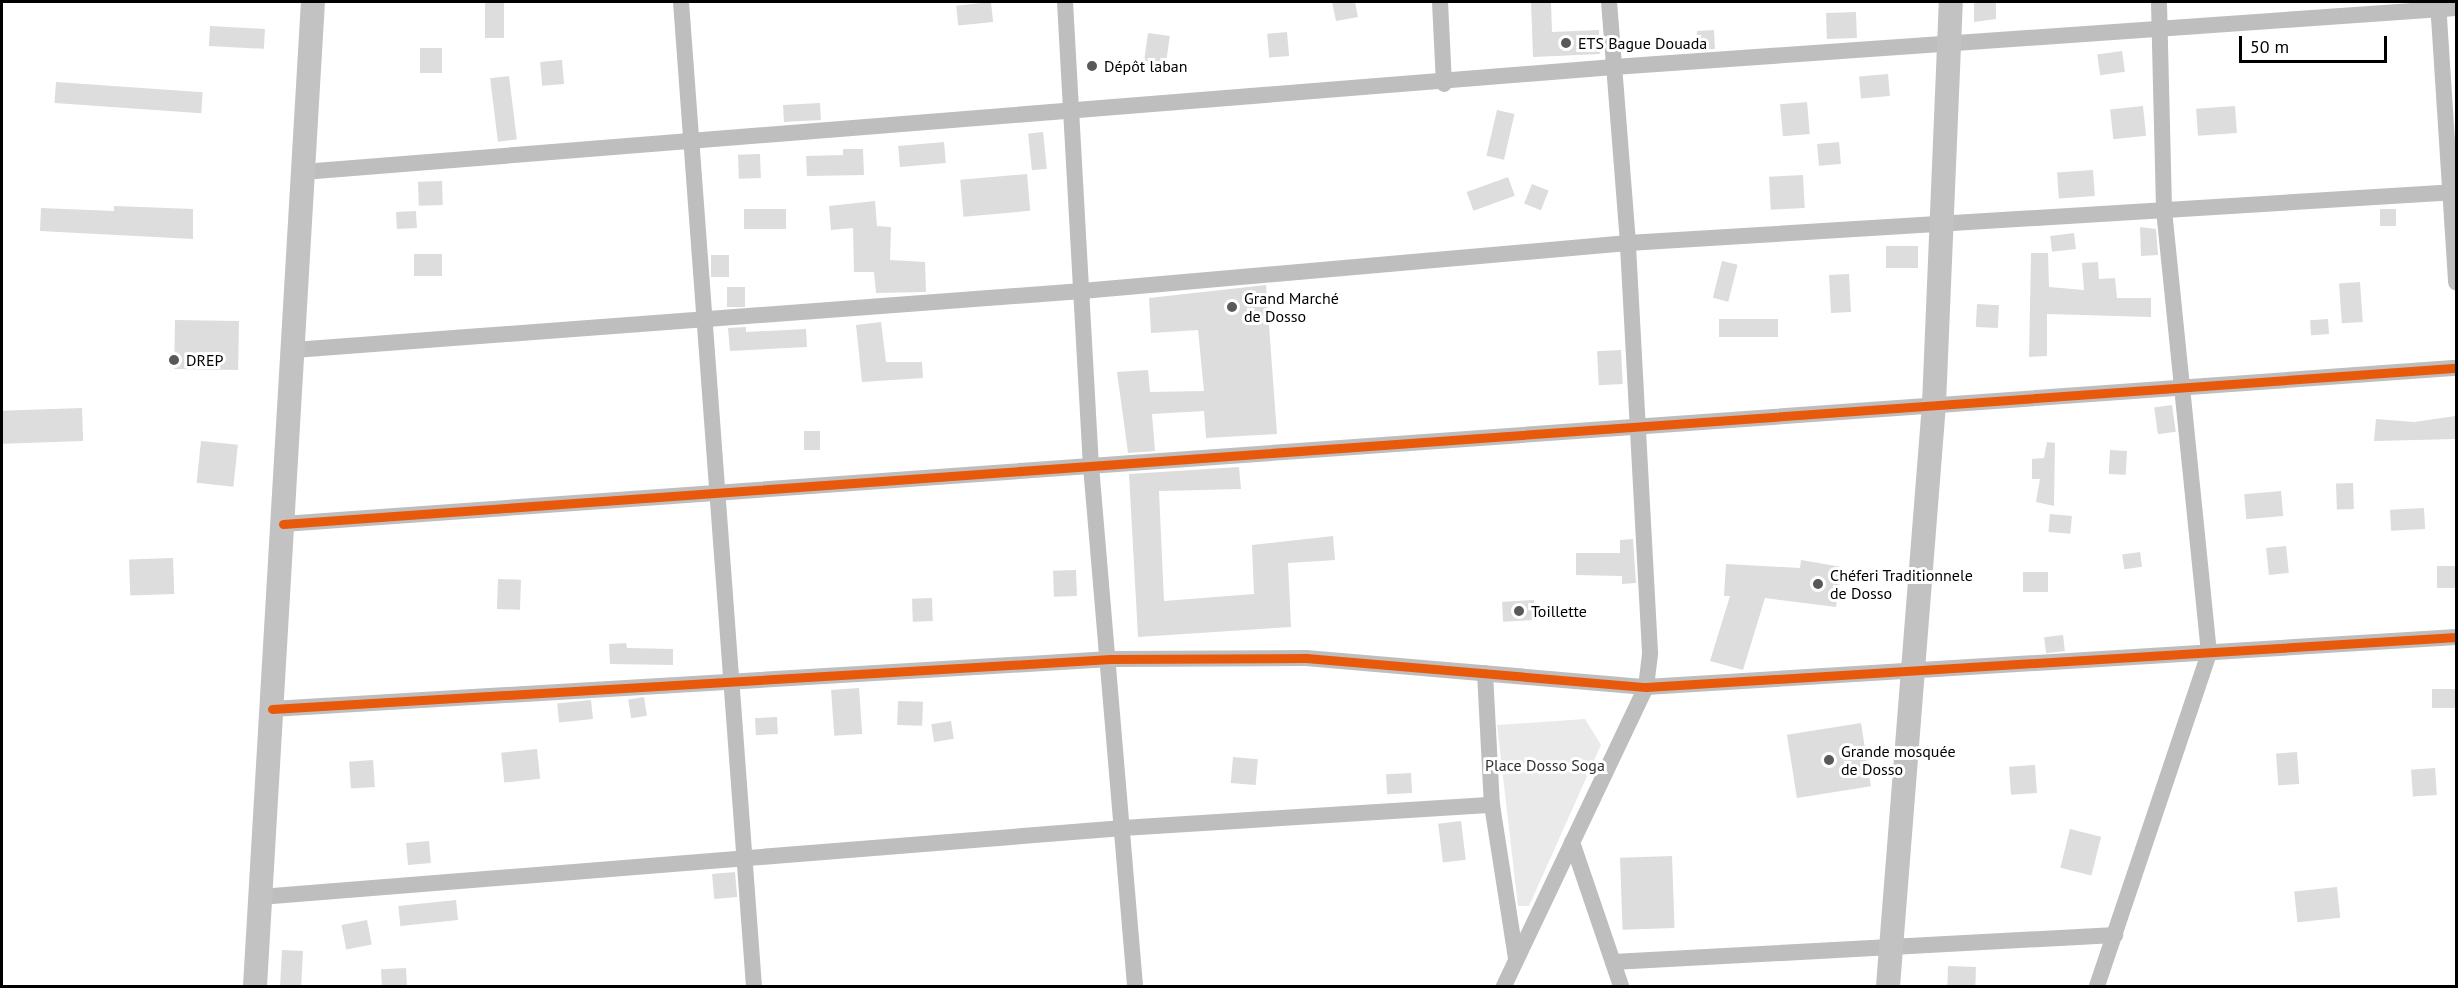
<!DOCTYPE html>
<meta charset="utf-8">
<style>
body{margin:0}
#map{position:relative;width:2458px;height:988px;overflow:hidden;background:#fff;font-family:"PT Sans",sans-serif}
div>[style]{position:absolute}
.green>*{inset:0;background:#eaeaea}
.building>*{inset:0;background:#ddd;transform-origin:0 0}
.street>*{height:16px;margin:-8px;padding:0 8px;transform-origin:8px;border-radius:8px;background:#bebebe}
.secondary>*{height:24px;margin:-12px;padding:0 12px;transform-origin:12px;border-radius:12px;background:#c2c2c2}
.cycleway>*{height:9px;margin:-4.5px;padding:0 4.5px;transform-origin:4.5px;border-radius:4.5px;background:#e8590c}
.dots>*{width:16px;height:16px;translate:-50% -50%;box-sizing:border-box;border:3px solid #fff;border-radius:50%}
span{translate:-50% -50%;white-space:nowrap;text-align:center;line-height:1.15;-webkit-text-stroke:6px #fff;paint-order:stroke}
.poi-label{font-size:16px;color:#000}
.left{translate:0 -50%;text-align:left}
.park-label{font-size:16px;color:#303030}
.frame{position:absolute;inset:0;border:3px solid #000;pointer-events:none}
.scale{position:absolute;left:2239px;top:36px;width:148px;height:27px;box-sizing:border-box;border:3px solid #000;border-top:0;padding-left:8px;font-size:18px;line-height:21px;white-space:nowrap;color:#000;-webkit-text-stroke:4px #fff;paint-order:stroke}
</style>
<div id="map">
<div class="green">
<i style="clip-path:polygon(1585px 719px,1601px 745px,1529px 906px,1518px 906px,1497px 725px)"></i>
</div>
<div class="building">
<i style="left:485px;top:2px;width:19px;height:36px"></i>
<i style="left:991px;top:2px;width:20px;height:35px;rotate:84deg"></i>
<i style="clip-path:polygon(1332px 2px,1355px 2px,1358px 17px,1336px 21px)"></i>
<i style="clip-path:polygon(1531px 2px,1551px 2px,1552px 32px,1599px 30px,1600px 54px,1533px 57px)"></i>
<i style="clip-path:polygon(1974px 2px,1996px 2px,1996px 19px,1974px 22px)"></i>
<i style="left:1856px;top:12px;width:26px;height:30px;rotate:88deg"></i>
<i style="left:210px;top:26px;width:55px;height:20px;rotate:3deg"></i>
<i style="left:1714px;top:30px;width:19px;height:17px;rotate:87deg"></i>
<i style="left:1287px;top:32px;width:24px;height:20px;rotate:85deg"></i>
<i style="left:1148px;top:33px;width:22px;height:34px;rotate:8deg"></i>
<i style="left:420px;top:48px;width:22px;height:25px"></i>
<i style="left:2122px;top:51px;width:21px;height:25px;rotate:82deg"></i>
<i style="left:562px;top:60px;width:24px;height:22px;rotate:85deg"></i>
<i style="left:1888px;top:74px;width:22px;height:29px;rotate:85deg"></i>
<i style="left:509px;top:76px;width:64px;height:19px;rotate:83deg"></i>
<i style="left:56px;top:82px;width:147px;height:21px;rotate:4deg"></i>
<i style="left:1807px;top:102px;width:32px;height:27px;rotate:85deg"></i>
<i style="left:820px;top:103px;width:17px;height:37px;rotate:87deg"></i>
<i style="left:2143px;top:106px;width:30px;height:33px;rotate:84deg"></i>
<i style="left:2235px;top:106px;width:27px;height:39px;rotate:86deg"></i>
<i style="left:1497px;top:110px;width:18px;height:47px;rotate:13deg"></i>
<i style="left:1043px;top:132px;width:37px;height:15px;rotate:84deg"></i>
<i style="left:944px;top:142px;width:21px;height:46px;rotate:85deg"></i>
<i style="left:1839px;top:142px;width:22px;height:22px;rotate:85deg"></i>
<i style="clip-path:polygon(843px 149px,863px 149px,864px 175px,807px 176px,806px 156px,843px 155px)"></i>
<i style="left:760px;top:154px;width:24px;height:22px;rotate:88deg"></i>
<i style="left:2093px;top:170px;width:26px;height:36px;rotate:86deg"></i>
<i style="left:1027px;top:174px;width:37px;height:67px;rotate:85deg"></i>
<i style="left:1803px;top:175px;width:33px;height:34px;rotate:87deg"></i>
<i style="left:1508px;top:177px;width:20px;height:44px;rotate:70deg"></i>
<i style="left:442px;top:181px;width:24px;height:24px;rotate:88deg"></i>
<i style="left:1532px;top:184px;width:18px;height:21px;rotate:22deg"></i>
<i style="clip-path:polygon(875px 201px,877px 226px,891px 227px,890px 260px,925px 262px,926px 292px,876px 293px,874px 272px,854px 272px,853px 228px,831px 230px,829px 206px)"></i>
<i style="clip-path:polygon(114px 206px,193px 209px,193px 239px,40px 231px,41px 208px,114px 211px)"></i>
<i style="left:786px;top:209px;width:20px;height:42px;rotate:90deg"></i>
<i style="left:2380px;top:209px;width:16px;height:17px"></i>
<i style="left:416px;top:211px;width:17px;height:20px;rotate:87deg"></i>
<i style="clip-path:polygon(2140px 227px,2156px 229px,2158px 255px,2141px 256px)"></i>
<i style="left:2074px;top:233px;width:16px;height:24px;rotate:83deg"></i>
<i style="left:1918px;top:246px;width:22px;height:32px;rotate:90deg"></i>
<i style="clip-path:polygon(2031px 253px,2048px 253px,2049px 287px,2084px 290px,2082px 263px,2098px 262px,2099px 279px,2115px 278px,2117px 298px,2151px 298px,2151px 317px,2047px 314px,2047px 356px,2029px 357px)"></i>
<i style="left:414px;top:254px;width:28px;height:22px"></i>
<i style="left:711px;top:255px;width:18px;height:22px"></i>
<i style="left:1722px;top:261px;width:16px;height:38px;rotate:14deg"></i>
<i style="left:1849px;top:274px;width:38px;height:20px;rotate:87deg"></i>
<i style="left:2360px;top:282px;width:40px;height:21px;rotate:86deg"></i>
<i style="clip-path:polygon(1266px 285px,1277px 434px,1206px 438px,1204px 411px,1152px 414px,1155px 451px,1128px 453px,1117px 372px,1148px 370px,1150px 392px,1204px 391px,1198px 330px,1151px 333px,1149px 298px)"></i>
<i style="left:727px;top:287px;width:18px;height:20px"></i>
<i style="left:1977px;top:304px;width:22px;height:23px;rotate:3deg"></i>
<i style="left:1778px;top:319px;width:18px;height:59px;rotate:90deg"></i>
<i style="left:2328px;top:319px;width:15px;height:18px;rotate:86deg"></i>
<i style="left:175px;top:320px;width:64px;height:49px;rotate:1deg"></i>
<i style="clip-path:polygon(881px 322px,886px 362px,922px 362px,923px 378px,862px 382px,856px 325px)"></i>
<i style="clip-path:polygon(746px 327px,746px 332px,806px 329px,807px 347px,730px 351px,728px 328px)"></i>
<i style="left:1621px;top:350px;width:34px;height:24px;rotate:87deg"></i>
<i style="left:2172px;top:405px;width:27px;height:18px;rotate:82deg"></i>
<i style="left:82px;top:408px;width:33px;height:80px;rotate:88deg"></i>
<i style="clip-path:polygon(2455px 416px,2456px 439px,2374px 441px,2376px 419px,2414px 422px)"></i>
<i style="left:804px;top:431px;width:16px;height:19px"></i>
<i style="left:201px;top:441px;width:37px;height:42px;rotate:6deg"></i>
<i style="clip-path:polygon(2047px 442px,2055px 443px,2054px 506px,2036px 502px,2040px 479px,2032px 479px,2032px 459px,2044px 458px)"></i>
<i style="left:2110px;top:450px;width:17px;height:24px;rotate:3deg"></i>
<i style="clip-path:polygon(1239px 467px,1241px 489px,1159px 491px,1164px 601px,1254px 594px,1252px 545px,1333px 536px,1335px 560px,1288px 563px,1291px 627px,1138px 637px,1129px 474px)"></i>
<i style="left:2353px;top:483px;width:26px;height:17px;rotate:88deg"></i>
<i style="left:2281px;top:491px;width:25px;height:37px;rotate:85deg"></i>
<i style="left:2424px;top:508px;width:21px;height:34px;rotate:87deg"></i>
<i style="left:2050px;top:514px;width:22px;height:18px;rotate:5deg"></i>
<i style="clip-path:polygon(1633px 539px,1636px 583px,1622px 584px,1622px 576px,1576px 575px,1576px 553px,1620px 553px,1620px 540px)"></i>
<i style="left:2286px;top:546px;width:27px;height:20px;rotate:84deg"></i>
<i style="left:2140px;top:552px;width:15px;height:18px;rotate:82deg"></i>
<i style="left:173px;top:558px;width:36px;height:44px;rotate:88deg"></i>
<i style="clip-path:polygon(1801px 560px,1842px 567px,1836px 607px,1765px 598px,1743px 670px,1710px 661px,1730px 596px,1724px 596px,1726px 564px,1800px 568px)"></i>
<i style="left:2457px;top:566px;width:22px;height:20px;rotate:90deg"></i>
<i style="left:1076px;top:570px;width:26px;height:23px;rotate:88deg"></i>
<i style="left:2048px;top:572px;width:20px;height:25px;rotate:90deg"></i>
<i style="left:498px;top:579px;width:23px;height:30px;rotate:2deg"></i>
<i style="left:932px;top:598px;width:23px;height:20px;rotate:88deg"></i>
<i style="left:1534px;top:600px;width:20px;height:32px;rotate:87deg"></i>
<i style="left:2063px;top:635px;width:16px;height:19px;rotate:83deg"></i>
<i style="clip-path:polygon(626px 643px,627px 648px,673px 649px,673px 665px,610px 664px,609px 644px)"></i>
<i style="left:859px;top:688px;width:46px;height:28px;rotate:86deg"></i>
<i style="left:2457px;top:689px;width:19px;height:25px;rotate:90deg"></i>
<i style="left:644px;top:697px;width:19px;height:16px;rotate:81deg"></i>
<i style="left:591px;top:700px;width:19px;height:34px;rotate:84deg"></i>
<i style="left:898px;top:701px;width:25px;height:24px;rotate:2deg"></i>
<i style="left:777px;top:717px;width:17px;height:22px;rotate:87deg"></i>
<i style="left:951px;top:721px;width:18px;height:20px;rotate:81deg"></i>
<i style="left:1861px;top:723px;width:64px;height:75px;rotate:81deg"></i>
<i style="left:537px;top:749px;width:30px;height:36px;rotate:84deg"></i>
<i style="left:2297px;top:752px;width:32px;height:21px;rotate:86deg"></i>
<i style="left:1233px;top:757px;width:25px;height:26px;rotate:5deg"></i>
<i style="left:373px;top:760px;width:27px;height:24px;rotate:86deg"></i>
<i style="left:2035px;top:765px;width:28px;height:26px;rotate:86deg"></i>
<i style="left:2435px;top:768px;width:27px;height:24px;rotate:86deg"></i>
<i style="left:1411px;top:773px;width:20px;height:25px;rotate:87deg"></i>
<i style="left:1461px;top:821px;width:39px;height:23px;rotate:83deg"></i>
<i style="left:2070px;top:829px;width:32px;height:40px;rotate:14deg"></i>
<i style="left:429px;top:841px;width:22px;height:23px;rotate:85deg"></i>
<i style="left:1672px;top:856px;width:72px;height:52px;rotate:88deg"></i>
<i style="left:735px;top:872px;width:25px;height:23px;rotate:85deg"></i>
<i style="left:2337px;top:887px;width:31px;height:43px;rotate:84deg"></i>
<i style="left:456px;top:900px;width:20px;height:58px;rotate:84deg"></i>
<i style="left:367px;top:920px;width:25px;height:26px;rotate:79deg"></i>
<i style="left:282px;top:950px;width:21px;height:35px;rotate:3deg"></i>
<i style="left:1948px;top:966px;width:28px;height:21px;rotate:2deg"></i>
<i style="left:406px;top:968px;width:19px;height:25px;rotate:87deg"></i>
</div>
<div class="street">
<i style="left:681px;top:2px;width:987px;rotate:85.76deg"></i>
<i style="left:1065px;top:2px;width:465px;rotate:86.8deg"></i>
<i style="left:1091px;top:466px;width:522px;rotate:85.16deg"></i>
<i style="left:1440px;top:2px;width:82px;rotate:87.2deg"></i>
<i style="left:2438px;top:2px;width:281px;rotate:86.3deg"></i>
<i style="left:303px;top:172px;width:1315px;rotate:-4.58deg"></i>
<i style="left:1614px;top:67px;width:844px;rotate:-4.01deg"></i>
<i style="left:294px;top:350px;width:790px;rotate:-4.28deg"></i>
<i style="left:1082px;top:291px;width:548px;rotate:-5.02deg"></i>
<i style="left:1628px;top:243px;width:830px;rotate:-3.52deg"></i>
<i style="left:283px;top:524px;width:2179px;rotate:-4.11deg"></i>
<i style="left:1485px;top:673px;width:132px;rotate:87deg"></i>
<i style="left:1492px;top:805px;width:155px;rotate:81.1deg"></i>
<i style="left:272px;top:709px;width:840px;rotate:-3.41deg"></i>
<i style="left:1111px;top:659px;width:195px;rotate:-0.3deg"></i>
<i style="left:1306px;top:658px;width:341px;rotate:4.9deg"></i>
<i style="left:1646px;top:687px;width:812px;rotate:-3.53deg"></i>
<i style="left:1572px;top:842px;width:152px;rotate:71.2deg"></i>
<i style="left:260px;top:897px;width:866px;rotate:-4.57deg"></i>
<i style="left:1123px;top:828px;width:370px;rotate:-3.6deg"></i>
<i style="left:1613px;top:962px;width:503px;rotate:-3.08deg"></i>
<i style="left:1504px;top:986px;width:331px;rotate:-64.6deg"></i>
<i style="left:1646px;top:687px;width:35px;rotate:-83deg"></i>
<i style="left:1650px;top:652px;width:410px;rotate:-93.1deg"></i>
<i style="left:1628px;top:243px;width:242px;rotate:-94.5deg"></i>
<i style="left:2097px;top:986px;width:351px;rotate:-71.4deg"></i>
<i style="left:2209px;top:653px;width:447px;rotate:-95.8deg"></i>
<i style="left:2164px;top:208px;width:206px;rotate:-91.4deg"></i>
</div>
<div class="secondary">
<i style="left:255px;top:986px;width:986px;rotate:-86.63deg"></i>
<i style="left:1888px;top:986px;width:584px;rotate:-85.48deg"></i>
<i style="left:1934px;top:404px;width:402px;rotate:-87.6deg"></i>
</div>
<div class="cycleway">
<i style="left:283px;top:524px;width:2179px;rotate:-4.11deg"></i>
<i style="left:272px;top:709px;width:840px;rotate:-3.41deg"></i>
<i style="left:1111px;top:659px;width:195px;rotate:-0.3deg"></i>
<i style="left:1306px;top:658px;width:341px;rotate:4.9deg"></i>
<i style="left:1646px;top:687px;width:812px;rotate:-3.53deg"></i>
</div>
<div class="dots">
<i style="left:1566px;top:43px;background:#595959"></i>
<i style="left:1092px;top:66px;background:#595959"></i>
<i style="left:1232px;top:307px;background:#595959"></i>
<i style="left:174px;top:360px;background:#595959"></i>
<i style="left:1818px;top:584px;background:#595959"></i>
<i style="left:1519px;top:611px;background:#595959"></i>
<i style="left:1829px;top:760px;background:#595959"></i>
</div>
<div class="poi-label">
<span class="left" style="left:1578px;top:43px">ETS Bague Douada</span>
<span class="left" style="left:1104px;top:66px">Dépôt laban</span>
<span class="left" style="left:1244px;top:307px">Grand Marché<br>de Dosso</span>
<span class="left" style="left:186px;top:360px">DREP</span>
<span class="left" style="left:1830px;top:584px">Chéferi Traditionnele<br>de Dosso</span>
<span class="left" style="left:1531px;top:611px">Toillette</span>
<span class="left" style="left:1841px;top:760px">Grande mosquée<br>de Dosso</span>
</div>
<div class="park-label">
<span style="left:1545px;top:765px">Place Dosso Soga</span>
</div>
<div class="frame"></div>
<div class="scale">50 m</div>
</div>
